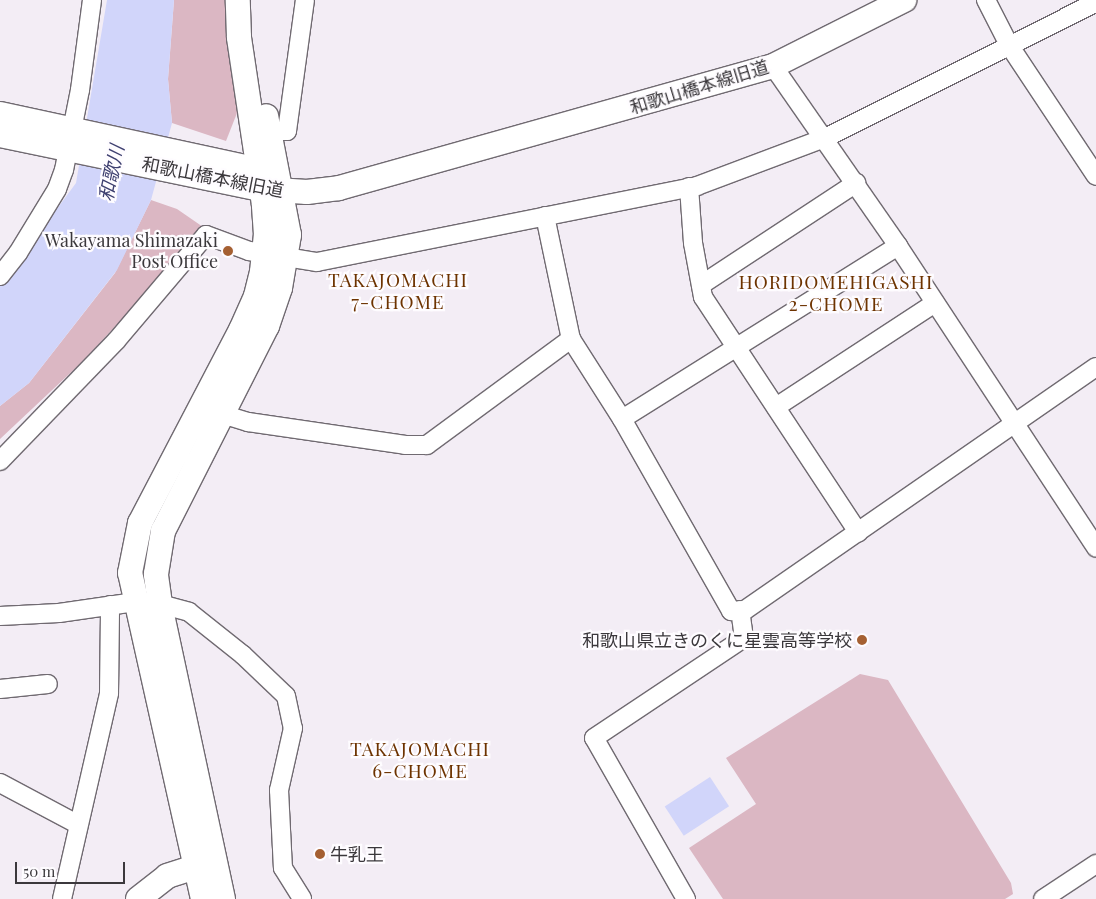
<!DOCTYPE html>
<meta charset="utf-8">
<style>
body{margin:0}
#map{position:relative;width:1096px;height:899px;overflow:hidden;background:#f3edf5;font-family:"Playfair Display","Noto Sans JP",serif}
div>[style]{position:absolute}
.green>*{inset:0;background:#dbb7c3}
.water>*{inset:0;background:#d1d5fa;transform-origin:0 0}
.roads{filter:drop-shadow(1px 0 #706a71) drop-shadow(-1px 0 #706a71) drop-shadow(0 1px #706a71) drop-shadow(0 -1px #706a71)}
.street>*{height:18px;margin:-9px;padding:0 9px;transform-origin:9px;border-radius:9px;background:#fff}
.secondary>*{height:24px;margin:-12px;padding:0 12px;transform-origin:12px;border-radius:12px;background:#fff}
.dots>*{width:14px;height:14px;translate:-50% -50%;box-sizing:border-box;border:2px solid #fefcff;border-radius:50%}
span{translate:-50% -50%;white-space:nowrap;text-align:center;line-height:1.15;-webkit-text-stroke:4.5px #fefcff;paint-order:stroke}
.street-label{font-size:18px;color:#3b383c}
.poi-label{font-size:18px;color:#3b383c}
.right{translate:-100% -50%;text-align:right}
.left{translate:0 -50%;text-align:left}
.water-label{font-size:19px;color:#3d3f6f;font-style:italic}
.neighbourhood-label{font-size:19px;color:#6d3300;letter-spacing:1px}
.scale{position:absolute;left:15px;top:862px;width:110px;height:22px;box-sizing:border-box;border:2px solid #3b383c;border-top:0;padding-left:6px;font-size:15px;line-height:18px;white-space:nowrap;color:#3b383c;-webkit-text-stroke:4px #fefcff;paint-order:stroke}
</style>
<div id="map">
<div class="green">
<i style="clip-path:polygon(174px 0,228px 0,237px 113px,226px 141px,172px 123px,168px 79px)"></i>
<i style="clip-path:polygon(151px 200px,177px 209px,206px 229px,82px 362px,0 439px,0 406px,29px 383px,115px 273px)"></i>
<i style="clip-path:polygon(860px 674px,888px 680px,1011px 883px,1013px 894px,1005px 899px,723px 899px,689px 848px,756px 804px,726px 758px)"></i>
</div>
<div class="water">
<i style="clip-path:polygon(107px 0,174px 0,168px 79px,172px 123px,151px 200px,117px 270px,29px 383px,0 406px,0 286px,76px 183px)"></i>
<i style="left:710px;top:777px;width:35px;height:54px;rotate:57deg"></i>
</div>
<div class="roads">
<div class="street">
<i style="left:986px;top:0;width:51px;rotate:62.9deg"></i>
<i style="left:1009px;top:45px;width:157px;rotate:56.4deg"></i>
<i style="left:773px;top:66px;width:219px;rotate:55.2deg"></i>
<i style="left:898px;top:246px;width:361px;rotate:56.7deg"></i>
<i style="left:269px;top:131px;width:18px"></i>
<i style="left:287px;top:131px;width:132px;rotate:-82.2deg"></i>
<i style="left:689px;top:187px;width:56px;rotate:85.9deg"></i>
<i style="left:693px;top:243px;width:55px;rotate:79.5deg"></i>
<i style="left:703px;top:297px;width:282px;rotate:56.6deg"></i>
<i style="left:545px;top:216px;width:126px;rotate:78.1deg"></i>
<i style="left:571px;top:339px;width:95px;rotate:57.5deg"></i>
<i style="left:622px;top:419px;width:221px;rotate:60.4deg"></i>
<i style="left:731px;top:611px;width:14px;rotate:-4deg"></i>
<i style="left:745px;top:610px;width:427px;rotate:-34.7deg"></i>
<i style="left:0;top:276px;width:29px;rotate:-52deg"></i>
<i style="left:18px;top:253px;width:75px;rotate:-58.6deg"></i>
<i style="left:57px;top:189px;width:20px;rotate:-70deg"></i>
<i style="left:64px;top:170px;width:82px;rotate:-78.7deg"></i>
<i style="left:80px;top:90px;width:91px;rotate:-82.4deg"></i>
<i style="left:701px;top:285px;width:186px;rotate:-33.3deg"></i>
<i style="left:776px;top:407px;width:190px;rotate:-33.2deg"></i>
<i style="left:212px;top:411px;width:38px;rotate:17deg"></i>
<i style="left:248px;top:422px;width:159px;rotate:8.3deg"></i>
<i style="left:405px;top:445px;width:22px"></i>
<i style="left:427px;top:445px;width:179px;rotate:-36.4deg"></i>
<i style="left:622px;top:419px;width:326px;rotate:-32.1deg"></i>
<i style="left:0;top:461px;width:167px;rotate:-46deg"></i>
<i style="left:116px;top:341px;width:139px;rotate:-49.7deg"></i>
<i style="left:206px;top:235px;width:46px;rotate:20.4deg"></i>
<i style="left:249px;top:251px;width:69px;rotate:9.2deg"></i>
<i style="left:317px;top:262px;width:388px;rotate:-11.3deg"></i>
<i style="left:697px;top:186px;width:137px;rotate:-20.6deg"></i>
<i style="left:825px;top:138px;width:303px;rotate:-26.6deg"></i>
<i style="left:0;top:616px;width:59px;rotate:-2.9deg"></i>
<i style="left:59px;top:613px;width:77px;rotate:-8.2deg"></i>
<i style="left:135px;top:602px;width:25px;rotate:5deg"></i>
<i style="left:160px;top:604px;width:30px;rotate:15deg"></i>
<i style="left:189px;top:612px;width:69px;rotate:38.5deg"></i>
<i style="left:243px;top:655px;width:59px;rotate:43.6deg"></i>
<i style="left:286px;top:696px;width:33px;rotate:78deg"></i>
<i style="left:293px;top:728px;width:64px;rotate:102.7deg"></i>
<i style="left:279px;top:790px;width:78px;rotate:87.1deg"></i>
<i style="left:283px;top:868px;width:36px;rotate:58deg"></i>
<i style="left:0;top:689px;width:48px;rotate:-5.9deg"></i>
<i style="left:0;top:783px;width:87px;rotate:28deg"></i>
<i style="left:62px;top:899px;width:211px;rotate:-77.1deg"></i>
<i style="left:109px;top:693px;width:88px;rotate:-89.3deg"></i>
<i style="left:686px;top:899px;width:185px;rotate:-119.7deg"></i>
<i style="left:594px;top:738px;width:180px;rotate:-33.7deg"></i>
<i style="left:744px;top:638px;width:28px;rotate:-98deg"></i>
<i style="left:1043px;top:899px;width:64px;rotate:-33.4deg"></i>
</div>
<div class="secondary">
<i style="left:0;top:114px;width:278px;rotate:12.2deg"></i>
<i style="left:0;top:135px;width:267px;rotate:11.7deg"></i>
<i style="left:261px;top:189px;width:46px;rotate:3.7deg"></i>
<i style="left:307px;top:192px;width:32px;rotate:-7deg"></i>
<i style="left:339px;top:188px;width:451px;rotate:-15.7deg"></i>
<i style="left:773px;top:66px;width:147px;rotate:-26.7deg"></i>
<i style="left:138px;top:899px;width:37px;rotate:-38deg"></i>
<i style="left:167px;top:876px;width:46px;rotate:-17.7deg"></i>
<i style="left:203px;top:899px;width:334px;rotate:-102.6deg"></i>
<i style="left:130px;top:573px;width:51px;rotate:-78.7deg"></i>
<i style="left:140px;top:523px;width:218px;rotate:-62.4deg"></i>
<i style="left:241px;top:330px;width:37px;rotate:-66deg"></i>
<i style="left:256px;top:296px;width:25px;rotate:-76deg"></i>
<i style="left:262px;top:272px;width:37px;rotate:-84deg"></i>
<i style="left:266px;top:235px;width:30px;rotate:-94deg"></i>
<i style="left:264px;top:205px;width:170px;rotate:-98.5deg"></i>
<i style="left:239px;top:37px;width:37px;rotate:-92deg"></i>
<i style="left:223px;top:899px;width:302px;rotate:-102.1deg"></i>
<i style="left:160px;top:604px;width:30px;rotate:-98deg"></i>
<i style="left:156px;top:574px;width:44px;rotate:-80.8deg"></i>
<i style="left:163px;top:531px;width:230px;rotate:-63.1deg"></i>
<i style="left:267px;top:326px;width:40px;rotate:-71.1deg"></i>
<i style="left:280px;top:288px;width:54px;rotate:-80.4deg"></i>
<i style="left:289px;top:235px;width:121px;rotate:-100.9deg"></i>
</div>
</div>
<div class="dots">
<i style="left:228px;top:251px;background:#a56032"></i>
<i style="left:862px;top:640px;background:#a56032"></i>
<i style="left:320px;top:854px;background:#a56032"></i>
</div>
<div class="street-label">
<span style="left:699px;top:87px;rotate:-17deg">和歌山橋本線旧道</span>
<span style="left:213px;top:177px;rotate:11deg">和歌山橋本線旧道</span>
</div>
<div class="poi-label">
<span class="right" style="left:218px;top:251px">Wakayama Shimazaki<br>Post Office</span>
<span class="right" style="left:852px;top:640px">和歌山県立きのくに星雲高等学校</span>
<span class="left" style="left:330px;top:854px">牛乳王</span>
</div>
<div class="water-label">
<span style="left:111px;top:173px;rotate:-78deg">和歌川</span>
</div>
<div class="neighbourhood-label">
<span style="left:398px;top:291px">TAKAJOMACHI<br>7-CHOME</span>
<span style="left:836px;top:293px">HORIDOMEHIGASHI<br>2-CHOME</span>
<span style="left:420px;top:760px">TAKAJOMACHI<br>6-CHOME</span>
</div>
<div class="scale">50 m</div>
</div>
